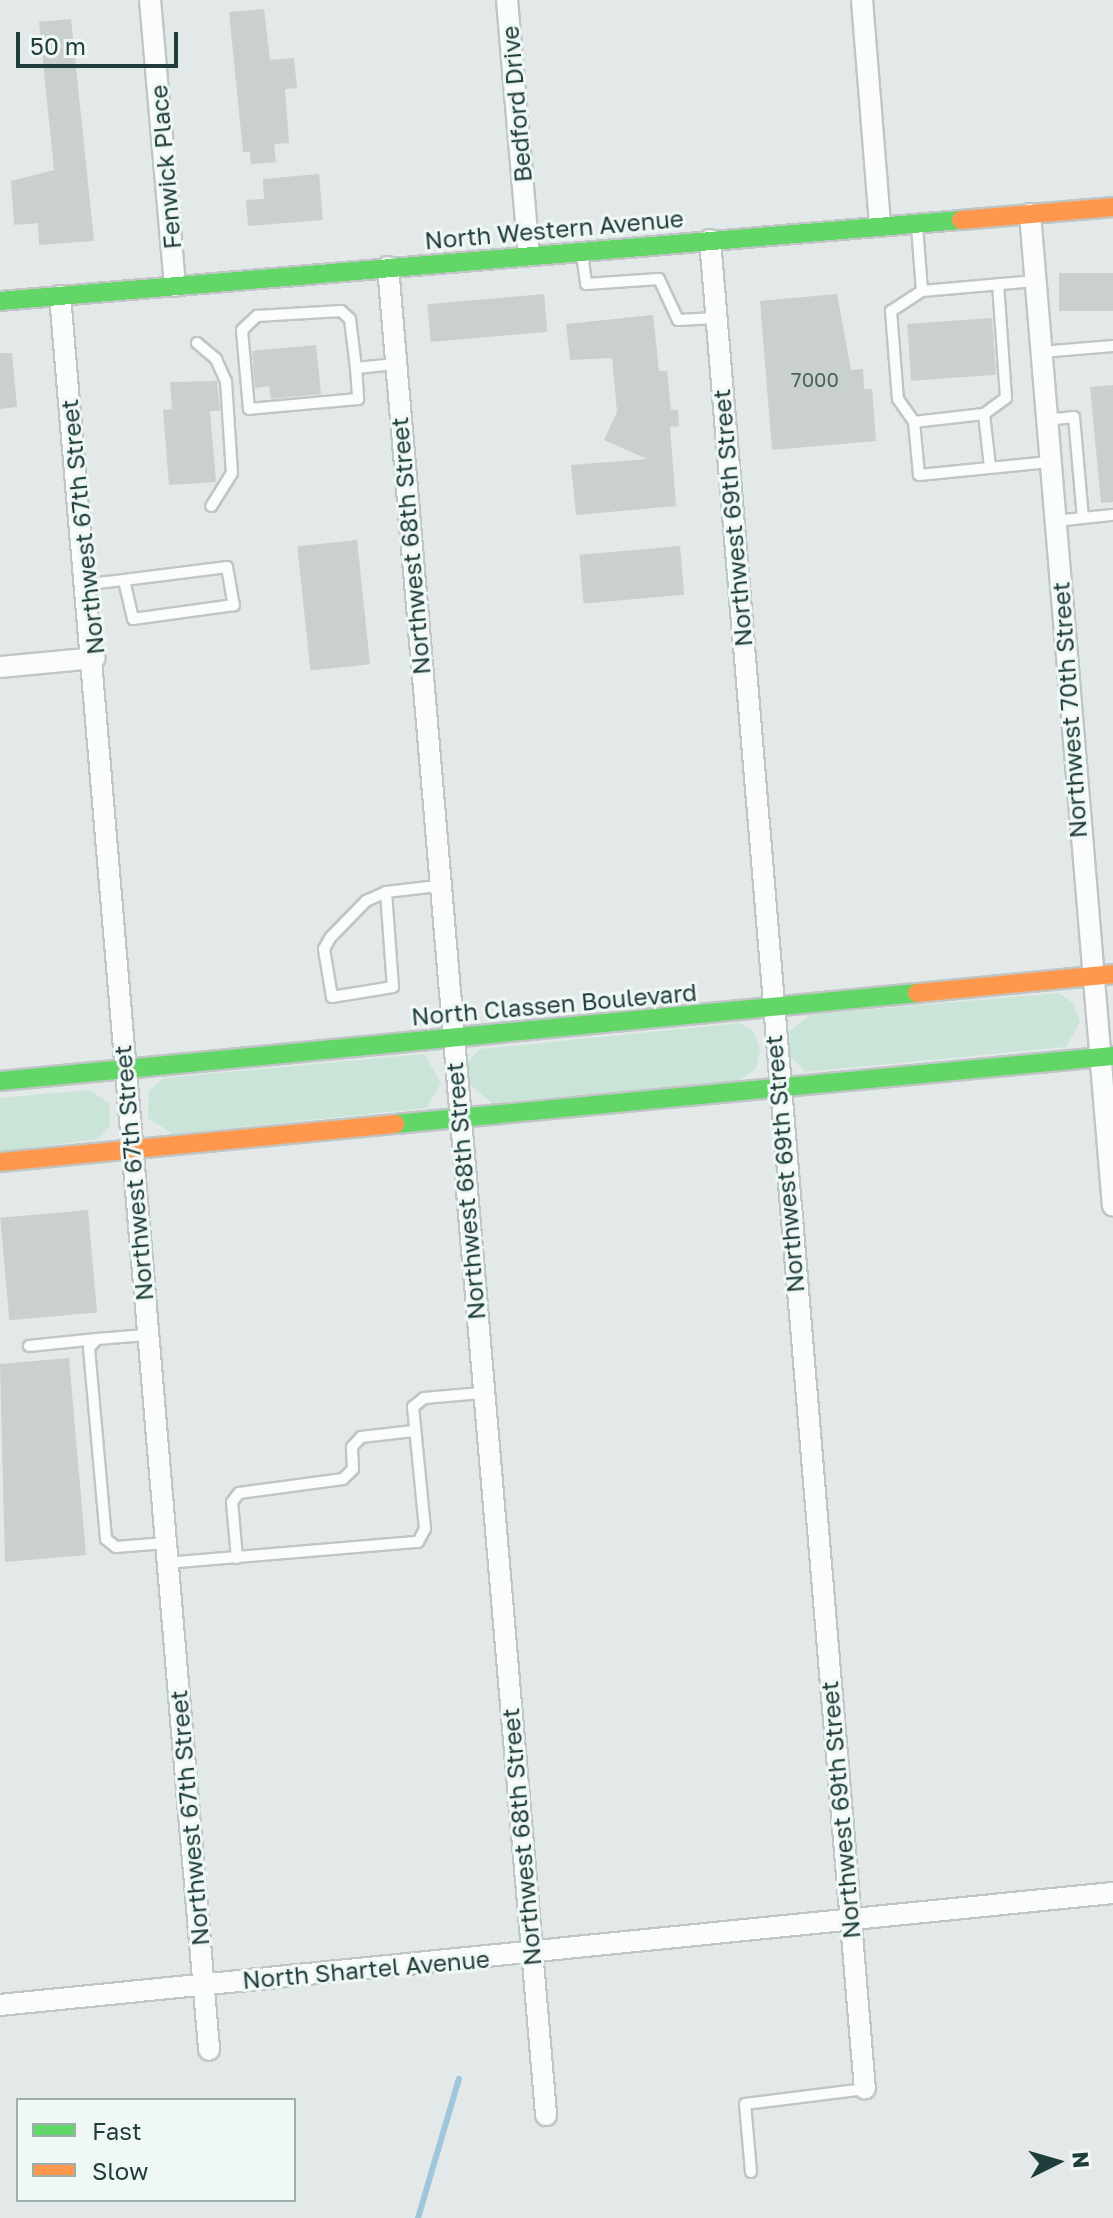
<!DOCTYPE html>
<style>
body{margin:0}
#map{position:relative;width:1113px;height:2218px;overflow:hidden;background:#e2e9e8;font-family:"Golos Text",sans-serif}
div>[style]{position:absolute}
.green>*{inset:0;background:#cae4d8}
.stream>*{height:6px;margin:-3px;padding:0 3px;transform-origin:3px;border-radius:3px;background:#9fc6db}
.building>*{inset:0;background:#c9d0ce;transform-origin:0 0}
.roads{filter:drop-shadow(2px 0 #bfc6c5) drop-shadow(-2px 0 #bfc6c5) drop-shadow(0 2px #bfc6c5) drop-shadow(0 -2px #bfc6c5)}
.lane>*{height:10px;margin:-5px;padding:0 5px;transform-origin:5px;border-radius:5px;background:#fbfcfc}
.street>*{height:20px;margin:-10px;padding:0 10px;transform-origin:10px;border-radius:10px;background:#fbfcfc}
.fast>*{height:18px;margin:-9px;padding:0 9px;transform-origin:9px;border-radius:9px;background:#63d668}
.slow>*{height:18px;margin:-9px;padding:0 9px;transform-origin:9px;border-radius:9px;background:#ff974d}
span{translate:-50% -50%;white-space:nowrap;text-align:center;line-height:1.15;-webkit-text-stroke:6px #f0f8f6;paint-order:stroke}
.number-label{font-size:20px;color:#4a6260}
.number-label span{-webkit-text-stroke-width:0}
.street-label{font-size:24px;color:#1f3d3b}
.legend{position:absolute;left:16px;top:2098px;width:280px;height:104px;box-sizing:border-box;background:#f0f8f6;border:2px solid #9cadab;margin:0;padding:10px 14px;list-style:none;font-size:24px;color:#1f3d3b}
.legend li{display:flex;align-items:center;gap:16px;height:40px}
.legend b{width:40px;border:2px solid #9cadab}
.north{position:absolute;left:1017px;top:2122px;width:80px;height:80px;-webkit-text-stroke:6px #f0f8f6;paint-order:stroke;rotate:85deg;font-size:22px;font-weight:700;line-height:32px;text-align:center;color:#1f3d3b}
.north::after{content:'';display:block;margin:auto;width:28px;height:36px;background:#1f3d3b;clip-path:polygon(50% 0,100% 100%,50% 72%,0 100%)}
.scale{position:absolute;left:16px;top:32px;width:162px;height:36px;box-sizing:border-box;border:4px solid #1f3d3b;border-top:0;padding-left:10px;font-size:24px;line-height:28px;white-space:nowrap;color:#1f3d3b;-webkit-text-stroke:6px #f0f8f6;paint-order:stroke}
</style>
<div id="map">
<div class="green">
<i style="clip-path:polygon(1059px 993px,1073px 1003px,1080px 1022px,1066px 1047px,805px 1072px,789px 1054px,790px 1031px,810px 1015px)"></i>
<i style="clip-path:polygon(740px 1023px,754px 1032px,760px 1050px,756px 1069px,738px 1081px,492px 1103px,467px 1082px,468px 1062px,480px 1049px)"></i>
<i style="clip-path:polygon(424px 1054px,441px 1083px,426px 1108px,173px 1134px,148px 1118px,149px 1091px,164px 1078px)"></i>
<i style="clip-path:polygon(89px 1090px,109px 1103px,110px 1126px,98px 1139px,0 1152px,0 1098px)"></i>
</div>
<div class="stream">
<i style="left:418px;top:2218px;width:145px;rotate:-73.6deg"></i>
</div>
<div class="building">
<i style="clip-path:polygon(264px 9px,270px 60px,294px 58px,297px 88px,285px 89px,289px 143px,274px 144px,276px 162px,251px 164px,250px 152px,243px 152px,229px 12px)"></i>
<i style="clip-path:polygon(71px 19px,94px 241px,39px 245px,38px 223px,14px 225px,11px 181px,54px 170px,39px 22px)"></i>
<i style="clip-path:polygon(319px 174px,323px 220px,248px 226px,246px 200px,264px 199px,263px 179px)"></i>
<i style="left:1113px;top:273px;width:38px;height:54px;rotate:90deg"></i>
<i style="left:544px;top:294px;width:38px;height:117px;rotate:85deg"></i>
<i style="clip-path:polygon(837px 294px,851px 370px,863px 369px,864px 389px,872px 389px,876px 441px,772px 450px,760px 301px)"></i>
<i style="clip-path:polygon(653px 315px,659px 371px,667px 371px,671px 410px,678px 410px,679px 426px,670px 427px,676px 506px,576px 515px,571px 465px,647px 459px,604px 440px,617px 412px,612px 358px,570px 360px,566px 324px)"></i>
<i style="left:992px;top:318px;width:57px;height:85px;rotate:86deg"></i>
<i style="clip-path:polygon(316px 345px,321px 394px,271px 399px,269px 386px,255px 388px,252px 351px)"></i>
<i style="clip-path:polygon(0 353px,12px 353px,17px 407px,0 409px)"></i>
<i style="clip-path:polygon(217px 381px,220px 411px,210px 411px,216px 482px,169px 485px,163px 410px,172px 409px,170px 382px)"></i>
<i style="clip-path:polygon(1113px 385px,1113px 502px,1101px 503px,1090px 387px)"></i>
<i style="left:357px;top:540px;width:125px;height:60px;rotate:84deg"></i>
<i style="left:680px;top:546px;width:49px;height:101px;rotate:85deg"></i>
<i style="left:88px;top:1210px;width:103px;height:88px;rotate:85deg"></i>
<i style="clip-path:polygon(69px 1358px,86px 1555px,5px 1562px,0 1364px)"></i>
</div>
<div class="roads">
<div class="lane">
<i style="left:917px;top:226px;width:65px;rotate:85.6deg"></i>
<i style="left:582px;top:254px;width:30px;rotate:82deg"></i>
<i style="left:586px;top:284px;width:73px;rotate:-3.9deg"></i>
<i style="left:659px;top:279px;width:45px;rotate:65.1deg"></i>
<i style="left:678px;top:320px;width:38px;rotate:-3deg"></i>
<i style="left:1035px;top:281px;width:113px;rotate:174.9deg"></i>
<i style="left:922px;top:291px;width:37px;rotate:147deg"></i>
<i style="left:891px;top:311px;width:88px;rotate:85.5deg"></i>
<i style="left:898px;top:399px;width:28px;rotate:55deg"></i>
<i style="left:914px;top:422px;width:53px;rotate:84.6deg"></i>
<i style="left:919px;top:475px;width:131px;rotate:-5.7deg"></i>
<i style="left:197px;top:343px;width:25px;rotate:40deg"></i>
<i style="left:216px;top:359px;width:24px;rotate:66deg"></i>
<i style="left:226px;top:381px;width:92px;rotate:86.3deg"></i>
<i style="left:232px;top:473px;width:39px;rotate:122deg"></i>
<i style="left:1041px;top:352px;width:72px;rotate:-4.8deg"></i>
<i style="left:356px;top:368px;width:31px;rotate:86deg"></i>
<i style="left:358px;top:399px;width:109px;rotate:174.8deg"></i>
<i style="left:249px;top:409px;width:79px;rotate:-95.1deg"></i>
<i style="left:242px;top:330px;width:21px;rotate:-43deg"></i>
<i style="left:257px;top:316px;width:84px;rotate:-3.4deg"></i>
<i style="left:341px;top:311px;width:12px;rotate:42deg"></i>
<i style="left:350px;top:319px;width:49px;rotate:83deg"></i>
<i style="left:356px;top:368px;width:40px;rotate:-5.7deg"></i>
<i style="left:984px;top:414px;width:53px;rotate:83.5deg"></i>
<i style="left:1046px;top:420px;width:28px;rotate:-6deg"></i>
<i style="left:1074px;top:417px;width:101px;rotate:84.9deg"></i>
<i style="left:1083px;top:518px;width:28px;rotate:174deg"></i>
<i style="left:914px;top:422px;width:70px;rotate:-6.5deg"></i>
<i style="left:984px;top:414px;width:27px;rotate:-36deg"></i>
<i style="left:1006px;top:398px;width:114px;rotate:-94deg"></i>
<i style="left:1083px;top:518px;width:30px;rotate:-6deg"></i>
<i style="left:87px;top:584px;width:37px;rotate:-6deg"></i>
<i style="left:124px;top:580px;width:104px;rotate:-7.2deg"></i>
<i style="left:227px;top:567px;width:39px;rotate:80deg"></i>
<i style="left:234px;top:605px;width:102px;rotate:172.1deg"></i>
<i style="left:133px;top:619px;width:40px;rotate:-103deg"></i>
<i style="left:386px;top:892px;width:95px;rotate:85.8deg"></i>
<i style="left:393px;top:987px;width:62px;rotate:170.7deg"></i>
<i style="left:332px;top:997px;width:49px;rotate:-99.5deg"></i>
<i style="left:324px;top:949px;width:13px;rotate:-61deg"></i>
<i style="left:330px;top:938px;width:52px;rotate:-45.8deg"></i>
<i style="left:366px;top:901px;width:22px;rotate:-24deg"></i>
<i style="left:386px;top:892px;width:52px;rotate:-6.6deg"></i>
<i style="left:146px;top:1335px;width:49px;rotate:175.3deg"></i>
<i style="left:97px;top:1339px;width:12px;rotate:132deg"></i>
<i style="left:89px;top:1348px;width:192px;rotate:84.9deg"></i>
<i style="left:106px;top:1539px;width:13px;rotate:39deg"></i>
<i style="left:116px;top:1547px;width:49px;rotate:-4.7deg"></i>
<i style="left:29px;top:1346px;width:68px;rotate:-5.9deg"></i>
<i style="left:237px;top:1558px;width:56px;rotate:-95.1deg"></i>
<i style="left:232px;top:1502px;width:11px;rotate:-52deg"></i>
<i style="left:239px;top:1493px;width:105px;rotate:-7.7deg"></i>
<i style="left:343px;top:1479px;width:14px;rotate:-45deg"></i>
<i style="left:353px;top:1469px;width:22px;rotate:-93deg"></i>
<i style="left:352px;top:1447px;width:13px;rotate:-48deg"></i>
<i style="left:361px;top:1437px;width:53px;rotate:-6.5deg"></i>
<i style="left:166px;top:1563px;width:253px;rotate:-4.8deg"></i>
<i style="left:418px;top:1542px;width:15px;rotate:-62deg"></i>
<i style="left:425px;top:1529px;width:123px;rotate:-95.6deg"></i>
<i style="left:413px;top:1407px;width:14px;rotate:-39deg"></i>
<i style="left:424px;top:1398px;width:58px;rotate:-4.9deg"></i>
<i style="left:751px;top:2172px;width:68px;rotate:-95deg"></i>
<i style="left:745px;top:2104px;width:121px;rotate:-7.1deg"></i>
</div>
<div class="street">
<i style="left:150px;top:0;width:287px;rotate:85deg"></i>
<i style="left:507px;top:0;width:256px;rotate:85.1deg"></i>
<i style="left:862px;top:0;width:226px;rotate:85.4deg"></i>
<i style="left:1030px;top:214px;width:995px;rotate:85.22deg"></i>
<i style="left:710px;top:240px;width:1855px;rotate:85.21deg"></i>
<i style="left:388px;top:267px;width:1855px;rotate:85.11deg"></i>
<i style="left:60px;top:296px;width:1760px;rotate:85.14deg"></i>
<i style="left:0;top:667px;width:95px;rotate:-5.4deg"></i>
<i style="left:0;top:2005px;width:1119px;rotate:-5.75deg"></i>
</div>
<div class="fast">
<i style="left:0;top:301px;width:964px;rotate:-4.82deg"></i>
<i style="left:0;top:1081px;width:921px;rotate:-5.48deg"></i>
<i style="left:395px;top:1124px;width:721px;rotate:-5.41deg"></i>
</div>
<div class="slow">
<i style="left:961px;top:220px;width:153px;rotate:-4.9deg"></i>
<i style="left:917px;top:993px;width:197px;rotate:-5.5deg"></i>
<i style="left:0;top:1162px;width:397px;rotate:-5.5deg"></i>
</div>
</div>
<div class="number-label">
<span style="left:815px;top:379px">7000</span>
</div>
<div class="street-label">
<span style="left:516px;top:104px;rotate:-95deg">Bedford Drive</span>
<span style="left:165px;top:167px;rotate:-95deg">Fenwick Place</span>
<span style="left:554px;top:229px;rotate:-5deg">North Western Avenue</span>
<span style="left:732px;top:518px;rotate:-95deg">Northwest 69th Street</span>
<span style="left:82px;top:527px;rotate:-96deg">Northwest 67th Street</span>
<span style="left:410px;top:546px;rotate:-95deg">Northwest 68th Street</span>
<span style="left:1069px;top:710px;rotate:-94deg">Northwest 70th Street</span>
<span style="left:554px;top:1004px;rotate:-5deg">North Classen Boulevard</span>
<span style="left:784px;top:1164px;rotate:-95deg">Northwest 69th Street</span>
<span style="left:133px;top:1173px;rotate:-95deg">Northwest 67th Street</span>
<span style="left:465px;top:1191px;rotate:-95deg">Northwest 68th Street</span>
<span style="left:840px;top:1810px;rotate:-95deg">Northwest 69th Street</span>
<span style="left:189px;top:1818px;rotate:-95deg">Northwest 67th Street</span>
<span style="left:521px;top:1837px;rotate:-95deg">Northwest 68th Street</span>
<span style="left:366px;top:1969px;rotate:-5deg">North Shartel Avenue</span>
</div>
<ul class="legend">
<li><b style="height:10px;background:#63d668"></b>Fast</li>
<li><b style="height:10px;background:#ff974d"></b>Slow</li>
</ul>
<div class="north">N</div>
<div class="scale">50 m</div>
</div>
